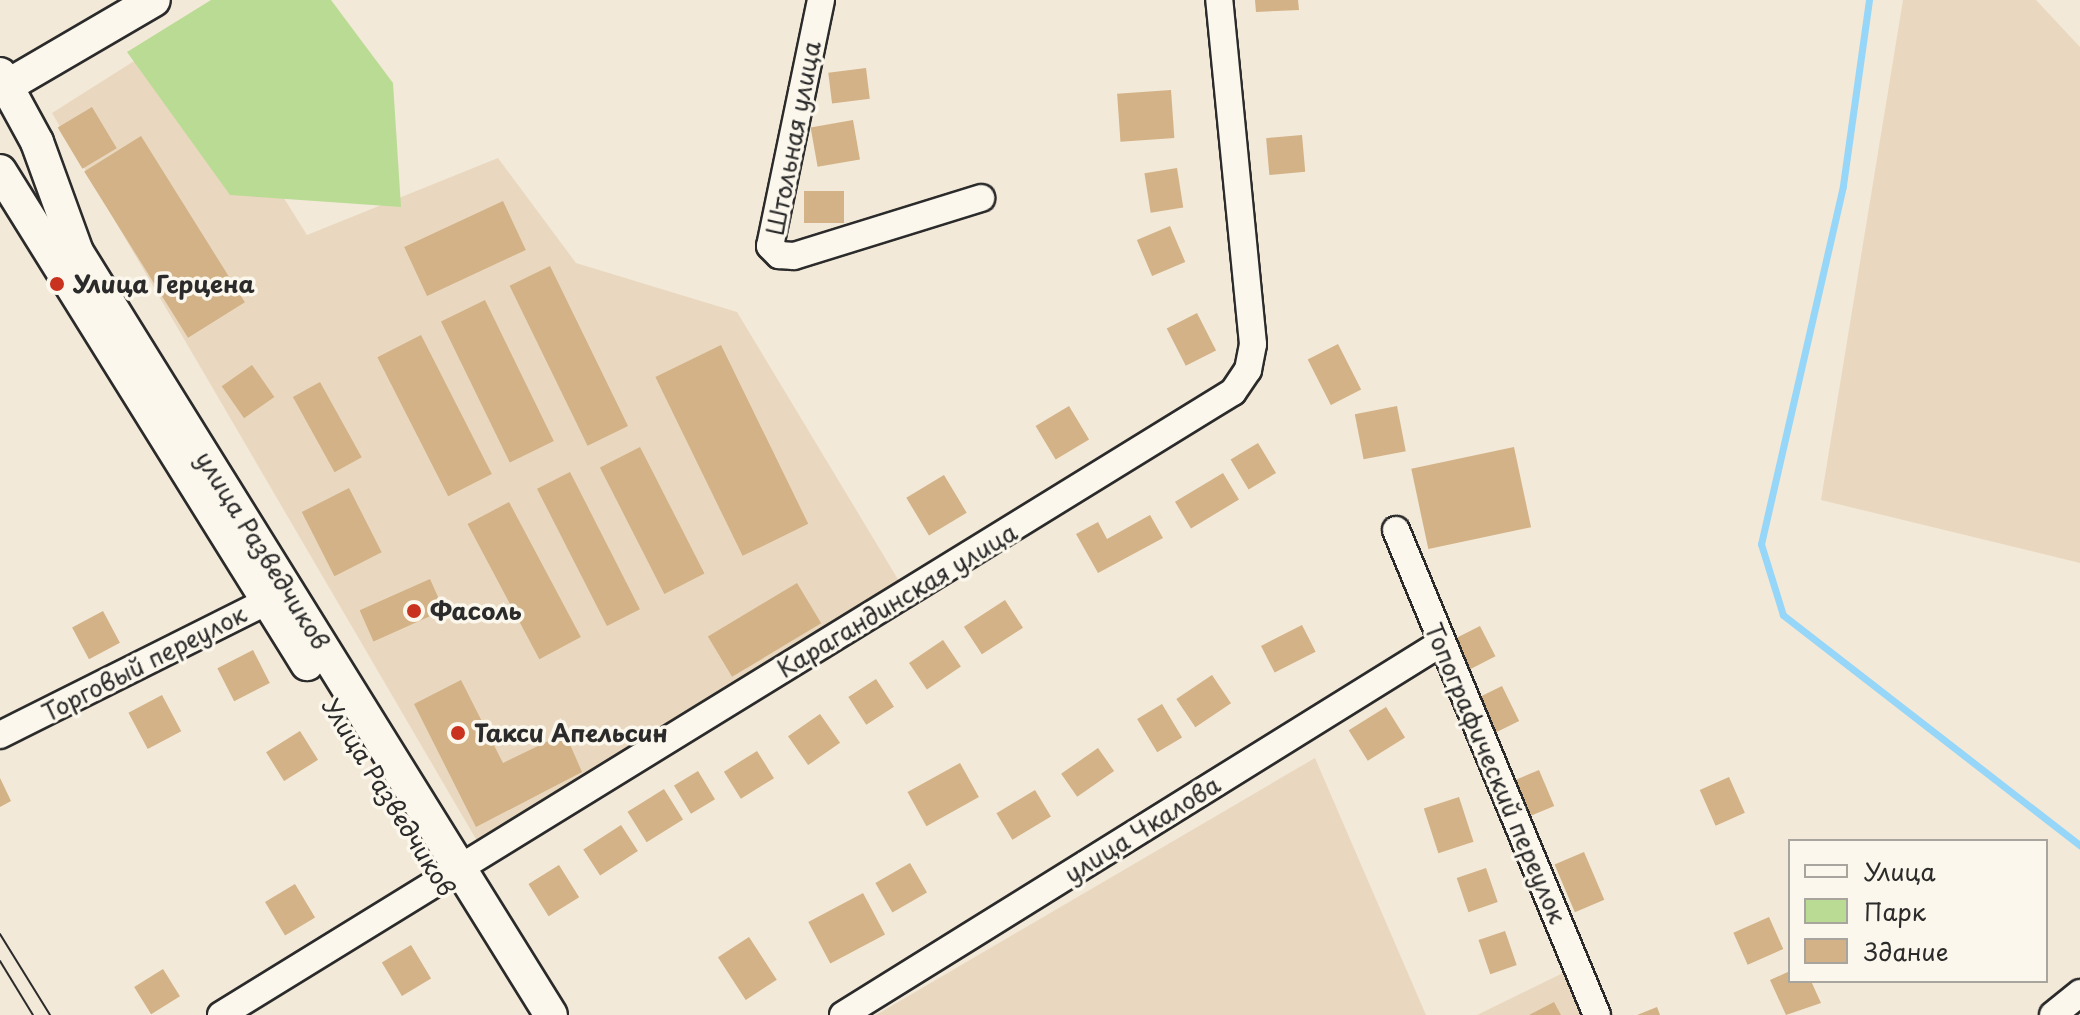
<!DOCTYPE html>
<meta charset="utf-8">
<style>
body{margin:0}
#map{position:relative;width:2080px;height:1015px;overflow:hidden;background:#f3e9d8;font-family:"Playpen Sans",sans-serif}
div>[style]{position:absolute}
.built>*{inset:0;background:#e9d8bf}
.green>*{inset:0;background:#badb94}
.stream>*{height:7px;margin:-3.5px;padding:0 3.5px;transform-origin:3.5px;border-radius:3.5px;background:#96d6f8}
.building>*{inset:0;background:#d2b286;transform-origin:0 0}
.roads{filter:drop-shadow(2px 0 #2b2b2b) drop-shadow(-2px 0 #2b2b2b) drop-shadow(0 2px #2b2b2b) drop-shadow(0 -2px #2b2b2b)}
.minor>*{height:26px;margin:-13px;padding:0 13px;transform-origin:13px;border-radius:13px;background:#fbf7ec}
.major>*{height:32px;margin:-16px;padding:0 16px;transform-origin:16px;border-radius:16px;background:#fbf7ec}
.tram>*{height:2px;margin:-1px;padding:0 1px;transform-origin:1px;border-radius:1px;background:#2b2b2b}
.dots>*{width:22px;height:22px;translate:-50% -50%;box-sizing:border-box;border:4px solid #fbf7ec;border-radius:50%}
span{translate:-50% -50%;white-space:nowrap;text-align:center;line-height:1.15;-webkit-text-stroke:7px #fbf7ec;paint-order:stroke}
.street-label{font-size:24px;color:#2b2b2b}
.poi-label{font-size:24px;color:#2b2b2b;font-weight:700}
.left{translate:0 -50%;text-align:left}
.legend{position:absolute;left:1788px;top:839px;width:260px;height:144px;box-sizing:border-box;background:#fbf7ec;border:2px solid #a8a59f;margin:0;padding:10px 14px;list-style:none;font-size:24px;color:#2b2b2b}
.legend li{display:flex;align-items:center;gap:16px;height:40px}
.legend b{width:40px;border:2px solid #a8a59f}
</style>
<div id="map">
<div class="built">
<i style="clip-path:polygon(1903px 0,2036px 0,2080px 47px,2080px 563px,1821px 500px)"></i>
<i style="clip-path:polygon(180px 32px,307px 235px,498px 158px,576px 263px,737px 312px,899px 581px,480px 846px,52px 113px)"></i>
<i style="clip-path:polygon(1315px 758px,1426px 1015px,876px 1015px)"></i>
<i style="clip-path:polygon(1565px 972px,1583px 1015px,1477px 1015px)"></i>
</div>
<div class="green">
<i style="clip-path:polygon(211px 0,331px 0,393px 83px,401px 207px,230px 195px,127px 52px)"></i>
</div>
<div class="stream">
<i style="left:1869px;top:0;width:188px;rotate:98deg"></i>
<i style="left:1843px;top:186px;width:367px;rotate:102.9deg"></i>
<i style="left:1761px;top:544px;width:74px;rotate:72.8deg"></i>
<i style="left:1783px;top:615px;width:376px;rotate:37.8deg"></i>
</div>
<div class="building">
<i style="clip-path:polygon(1255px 0,1298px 0,1299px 10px,1256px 12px)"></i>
<i style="left:866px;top:68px;width:31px;height:38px;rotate:83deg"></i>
<i style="left:1171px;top:90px;width:48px;height:54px;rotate:86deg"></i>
<i style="left:92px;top:107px;width:48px;height:40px;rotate:59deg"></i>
<i style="left:853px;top:120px;width:40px;height:43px;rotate:80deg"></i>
<i style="left:1302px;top:135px;width:37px;height:36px;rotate:85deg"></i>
<i style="left:141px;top:136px;width:196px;height:67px;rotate:58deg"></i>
<i style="left:1177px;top:168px;width:40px;height:33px;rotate:81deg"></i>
<i style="left:844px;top:191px;width:32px;height:40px;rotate:90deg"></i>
<i style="left:503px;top:201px;width:54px;height:109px;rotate:65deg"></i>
<i style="left:1170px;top:226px;width:39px;height:36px;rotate:67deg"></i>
<i style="left:550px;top:266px;width:178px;height:45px;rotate:64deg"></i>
<i style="left:485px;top:300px;width:157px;height:49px;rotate:64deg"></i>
<i style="left:1197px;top:313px;width:42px;height:34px;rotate:63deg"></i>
<i style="left:421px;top:335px;width:156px;height:49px;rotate:63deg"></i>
<i style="left:1338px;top:344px;width:51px;height:34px;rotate:63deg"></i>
<i style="left:721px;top:345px;width:199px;height:73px;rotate:64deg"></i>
<i style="left:252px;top:365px;width:39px;height:37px;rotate:55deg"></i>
<i style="left:320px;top:382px;width:86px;height:31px;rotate:61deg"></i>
<i style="left:1069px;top:406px;width:39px;height:39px;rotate:59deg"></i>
<i style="left:1397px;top:406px;width:46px;height:43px;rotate:79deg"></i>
<i style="left:1258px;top:443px;width:35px;height:32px;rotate:59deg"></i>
<i style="left:640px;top:447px;width:142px;height:45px;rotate:63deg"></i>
<i style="left:1514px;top:447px;width:82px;height:105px;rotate:78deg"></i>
<i style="left:570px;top:472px;width:154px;height:37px;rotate:63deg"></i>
<i style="left:1223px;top:473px;width:31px;height:56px;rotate:59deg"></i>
<i style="left:944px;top:475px;width:44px;height:44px;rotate:59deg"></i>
<i style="left:349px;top:488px;width:72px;height:53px;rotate:63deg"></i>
<i style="left:509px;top:502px;width:153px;height:47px;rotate:62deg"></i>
<i style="clip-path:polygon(1150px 515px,1163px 538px,1098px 573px,1076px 534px,1098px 522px,1107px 539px)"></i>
<i style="left:430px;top:579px;width:34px;height:77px;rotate:66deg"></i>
<i style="left:797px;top:583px;width:47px;height:104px;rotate:59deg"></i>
<i style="left:1005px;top:600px;width:33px;height:49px;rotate:57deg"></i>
<i style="left:103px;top:611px;width:36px;height:35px;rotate:62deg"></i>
<i style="left:1302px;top:625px;width:30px;height:46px;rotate:63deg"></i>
<i style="left:1480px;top:626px;width:34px;height:30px;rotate:63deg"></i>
<i style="left:943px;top:640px;width:32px;height:41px;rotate:56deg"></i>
<i style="left:253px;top:650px;width:37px;height:40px;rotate:63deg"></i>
<i style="left:1212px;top:675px;width:34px;height:43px;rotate:56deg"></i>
<i style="left:876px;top:679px;width:33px;height:33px;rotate:57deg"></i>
<i style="clip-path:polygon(461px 680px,503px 763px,565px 733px,582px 772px,476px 827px,414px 704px)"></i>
<i style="left:1502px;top:686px;width:39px;height:30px;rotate:64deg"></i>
<i style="left:162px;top:695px;width:41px;height:38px;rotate:62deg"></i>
<i style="left:1162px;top:704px;width:39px;height:29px;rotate:59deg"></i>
<i style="left:1386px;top:707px;width:36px;height:44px;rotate:58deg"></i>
<i style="left:820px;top:714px;width:35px;height:39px;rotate:55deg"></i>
<i style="left:300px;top:731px;width:34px;height:40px;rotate:58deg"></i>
<i style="left:1098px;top:748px;width:28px;height:45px;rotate:55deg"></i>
<i style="left:757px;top:751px;width:32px;height:39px;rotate:58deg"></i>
<i style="left:960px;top:763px;width:39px;height:60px;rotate:61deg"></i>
<i style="left:1539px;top:770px;width:39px;height:30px;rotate:67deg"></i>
<i style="left:698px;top:771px;width:33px;height:28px;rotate:59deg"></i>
<i style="left:1729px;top:777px;width:39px;height:32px;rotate:66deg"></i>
<i style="clip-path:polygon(0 778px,11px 801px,0 807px)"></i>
<i style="left:664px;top:789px;width:36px;height:43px;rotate:58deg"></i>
<i style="left:1035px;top:790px;width:31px;height:45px;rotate:59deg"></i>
<i style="left:1459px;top:797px;width:47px;height:37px;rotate:72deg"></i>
<i style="left:621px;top:825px;width:31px;height:45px;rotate:57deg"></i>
<i style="left:1584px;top:852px;width:52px;height:32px;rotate:67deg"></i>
<i style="left:910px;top:863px;width:34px;height:40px;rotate:60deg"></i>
<i style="left:559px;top:865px;width:38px;height:36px;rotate:58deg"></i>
<i style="left:1486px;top:868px;width:36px;height:31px;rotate:71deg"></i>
<i style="left:295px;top:884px;width:39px;height:35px;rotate:59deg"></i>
<i style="left:863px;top:893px;width:47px;height:62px;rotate:62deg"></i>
<i style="left:1769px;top:917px;width:35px;height:39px;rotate:66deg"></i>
<i style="left:1505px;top:931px;width:36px;height:28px;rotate:71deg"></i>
<i style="left:749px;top:937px;width:51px;height:37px;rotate:57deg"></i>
<i style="left:411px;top:945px;width:39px;height:34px;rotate:59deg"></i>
<i style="left:163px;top:969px;width:32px;height:34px;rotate:58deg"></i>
<i style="clip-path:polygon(1790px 971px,1790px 981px,1811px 981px,1821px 1003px,1786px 1015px,1770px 980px)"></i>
<i style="clip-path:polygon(1554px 1002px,1561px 1015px,1529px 1015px)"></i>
<i style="clip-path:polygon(1657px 1007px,1660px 1015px,1637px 1015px)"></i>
</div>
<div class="roads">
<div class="minor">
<i style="left:821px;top:0;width:251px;rotate:101.7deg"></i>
<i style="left:770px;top:246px;width:13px;rotate:45deg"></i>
<i style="left:779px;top:255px;width:15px;rotate:4deg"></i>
<i style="left:794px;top:256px;width:196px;rotate:-17.2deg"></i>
<i style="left:1396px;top:530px;width:525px;rotate:67.49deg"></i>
<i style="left:0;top:735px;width:319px;rotate:-26.6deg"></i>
<i style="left:221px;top:1015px;width:1188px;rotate:-31.62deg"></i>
<i style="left:1233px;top:392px;width:27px;rotate:-56deg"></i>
<i style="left:1248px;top:370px;width:26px;rotate:-79deg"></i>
<i style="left:1253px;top:344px;width:346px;rotate:-95.6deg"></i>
<i style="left:843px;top:1015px;width:704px;rotate:-31.88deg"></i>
<i style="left:2053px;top:1015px;width:35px;rotate:-39deg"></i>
</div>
<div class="major">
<i style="left:0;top:74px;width:77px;rotate:61.4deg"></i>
<i style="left:37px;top:142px;width:117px;rotate:70deg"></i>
<i style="left:77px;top:252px;width:898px;rotate:58.15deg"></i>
<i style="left:0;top:90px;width:178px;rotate:-30.3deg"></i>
<i style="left:0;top:171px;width:581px;rotate:58.09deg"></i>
</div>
</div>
<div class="tram">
<i style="left:0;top:934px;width:95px;rotate:58.3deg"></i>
<i style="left:0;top:961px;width:63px;rotate:58.6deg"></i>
</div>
<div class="dots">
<i style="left:57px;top:284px;background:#c8321e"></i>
<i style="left:414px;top:611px;background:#c8321e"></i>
<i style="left:458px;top:733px;background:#c8321e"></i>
</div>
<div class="street-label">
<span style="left:793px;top:138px;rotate:-79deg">Штольная улица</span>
<span style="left:263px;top:550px;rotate:58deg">улица Разведчиков</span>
<span style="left:897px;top:600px;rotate:-31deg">Карагандинская улица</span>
<span style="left:144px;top:663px;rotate:-27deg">Торговый переулок</span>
<span style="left:1496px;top:773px;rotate:67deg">Топографический переулок</span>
<span style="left:389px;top:797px;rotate:58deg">Улица Разведчиков</span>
<span style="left:1142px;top:829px;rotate:-32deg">улица Чкалова</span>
</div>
<div class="poi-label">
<span class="left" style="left:73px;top:284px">Улица Герцена</span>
<span class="left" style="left:430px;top:611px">Фасоль</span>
<span class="left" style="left:474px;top:733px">Такси Апельсин</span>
</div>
<ul class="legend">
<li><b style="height:10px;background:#fbf7ec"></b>Улица</li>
<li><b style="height:22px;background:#badb94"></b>Парк</li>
<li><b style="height:22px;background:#d2b286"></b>Здание</li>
</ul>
</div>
